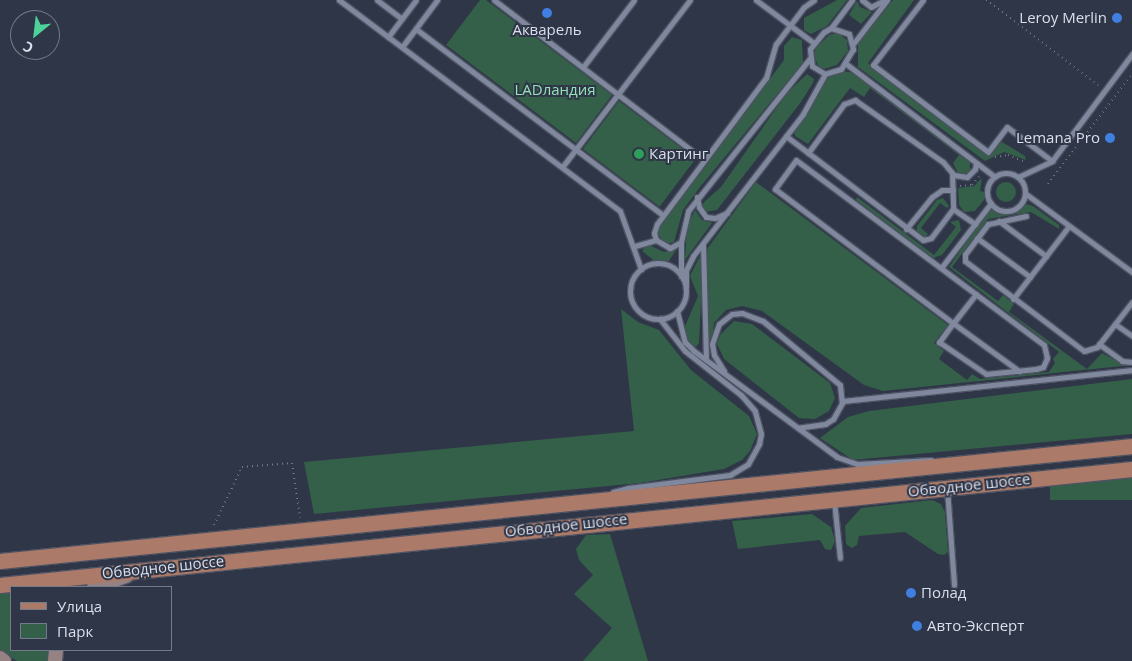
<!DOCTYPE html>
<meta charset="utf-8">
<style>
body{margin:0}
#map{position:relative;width:1132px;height:661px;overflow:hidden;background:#2f3648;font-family:"Open Sans",sans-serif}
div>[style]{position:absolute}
.green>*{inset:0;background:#345f48;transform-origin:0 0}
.round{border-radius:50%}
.path>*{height:2px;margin-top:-1px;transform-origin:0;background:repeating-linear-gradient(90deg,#737989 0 1px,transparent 0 5px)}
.roads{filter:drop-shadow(1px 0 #4e5363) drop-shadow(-1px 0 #4e5363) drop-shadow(0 1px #4e5363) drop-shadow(0 -1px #4e5363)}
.service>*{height:5px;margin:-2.5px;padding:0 2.5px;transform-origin:2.5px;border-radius:2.5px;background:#80889e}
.service>.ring{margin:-2.5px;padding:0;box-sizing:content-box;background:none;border:5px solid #80889e;border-radius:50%}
.secondary>*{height:14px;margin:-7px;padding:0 7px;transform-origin:7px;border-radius:7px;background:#968183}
.primary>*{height:15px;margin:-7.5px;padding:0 7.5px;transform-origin:7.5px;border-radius:7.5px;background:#ac7a68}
.dots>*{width:14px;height:14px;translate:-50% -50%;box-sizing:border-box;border:2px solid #2f3648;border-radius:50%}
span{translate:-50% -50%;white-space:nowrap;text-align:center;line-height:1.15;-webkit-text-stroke:4px #2f3648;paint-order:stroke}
.poi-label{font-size:15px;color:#dbdfeb}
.right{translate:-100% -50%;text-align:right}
.left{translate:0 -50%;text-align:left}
.park-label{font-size:15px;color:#95e1b6}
.street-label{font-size:15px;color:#dbdfeb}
.legend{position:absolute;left:10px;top:586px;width:162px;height:65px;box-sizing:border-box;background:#2f3648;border:1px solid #747a89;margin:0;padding:6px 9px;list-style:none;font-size:15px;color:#dbdfeb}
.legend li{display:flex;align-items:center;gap:10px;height:25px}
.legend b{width:25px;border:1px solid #747a89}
.north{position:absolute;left:10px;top:10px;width:50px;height:50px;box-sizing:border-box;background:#2f3648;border:1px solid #747a89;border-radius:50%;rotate:209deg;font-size:14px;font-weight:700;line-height:20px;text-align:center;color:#dbdfeb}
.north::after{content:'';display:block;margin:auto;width:18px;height:22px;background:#4dd39a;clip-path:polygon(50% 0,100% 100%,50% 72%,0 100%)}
</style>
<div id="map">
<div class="green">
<i style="clip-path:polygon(480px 0,486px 0,612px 95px,576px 143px,446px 45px)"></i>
<i style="clip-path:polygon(837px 0,847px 0,827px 26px,811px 34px,804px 30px,804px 18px)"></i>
<i style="clip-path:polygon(893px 0,914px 0,868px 63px,988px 154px,997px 143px,1002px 142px,1025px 156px,1026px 160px,1004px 152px,985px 161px,858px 67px,858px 44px)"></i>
<i style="clip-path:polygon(857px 1px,860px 7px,872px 12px,861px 24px,849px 15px)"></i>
<i style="clip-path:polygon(838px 33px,847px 40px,848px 51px,837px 65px,824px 69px,819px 67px,813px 55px,816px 48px,829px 35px)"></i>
<i style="clip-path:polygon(792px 37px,802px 40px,803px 63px,700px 187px,683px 210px,674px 242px,666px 244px,657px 234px,661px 225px,784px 60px,784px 46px)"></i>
<i style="clip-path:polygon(843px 71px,854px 73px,970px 161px,970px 170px,966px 175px,958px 173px,953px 163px,959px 155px,870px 88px,864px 97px,850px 88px,808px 144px,795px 136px,794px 131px,818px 87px,825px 79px)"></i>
<i style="clip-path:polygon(807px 74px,814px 79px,813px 83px,801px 102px,717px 210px,705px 212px,702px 206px,705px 201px,721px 187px,787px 93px)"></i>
<i style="left:619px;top:101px;width:96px;height:60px;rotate:37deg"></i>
<i style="clip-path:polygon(982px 178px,980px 191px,985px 192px,984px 200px,975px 211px,964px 212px,959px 205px,958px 188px,974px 186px)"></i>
<i class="round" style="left:996px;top:182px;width:20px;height:20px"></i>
<i style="clip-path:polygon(756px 182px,948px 325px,934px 343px,944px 351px,939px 359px,967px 380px,972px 374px,980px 379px,1049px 372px,1055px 363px,1053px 359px,1059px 352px,949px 267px,989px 209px,1006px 213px,1026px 204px,1033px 206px,1059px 225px,1059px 229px,1031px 212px,988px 219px,952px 267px,998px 301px,1003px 295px,1014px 304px,1009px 312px,1087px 369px,1102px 353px,1124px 365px,1132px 365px,883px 391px,864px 385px,762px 311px,742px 306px,726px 310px,714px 323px,711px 353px,708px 354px,707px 249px)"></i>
<i style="clip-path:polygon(857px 197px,934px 255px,956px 227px,950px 222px,959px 220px,961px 230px,942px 255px,933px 258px,856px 200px)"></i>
<i style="clip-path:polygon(943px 198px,949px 206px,947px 208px,940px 203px,921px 228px,928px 234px,925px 237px,917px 231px,917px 226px,937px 200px)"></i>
<i style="clip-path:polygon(695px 210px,702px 220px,712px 223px,685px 260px,687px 226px)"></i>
<i style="clip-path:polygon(647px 244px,664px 252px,677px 249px,668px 262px,656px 262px,642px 251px)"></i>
<i style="clip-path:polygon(700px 256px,703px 260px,699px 343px,696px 347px,689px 343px,683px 331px,698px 296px,690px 276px)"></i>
<i style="clip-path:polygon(621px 309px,638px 322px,659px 330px,691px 370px,749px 416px,757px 434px,750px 451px,742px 460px,724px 469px,640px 483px,314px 514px,304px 462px,634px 431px)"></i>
<i style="clip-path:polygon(734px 321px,752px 324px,830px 383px,835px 398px,829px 411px,815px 419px,799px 418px,724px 359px,717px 344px,720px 335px)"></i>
<i style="clip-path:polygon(1132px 379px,1132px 434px,853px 460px,820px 438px,848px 417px,869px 411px)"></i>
<i style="left:1132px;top:478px;width:22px;height:82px;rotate:90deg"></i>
<i style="clip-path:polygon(932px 500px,941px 504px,945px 512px,948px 552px,944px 555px,938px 554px,905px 532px,859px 536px,857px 545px,852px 548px,846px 544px,845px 526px,861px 508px)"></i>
<i style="clip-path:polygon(812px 514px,831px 527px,835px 541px,831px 550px,825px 549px,820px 540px,738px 549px,732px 521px)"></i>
<i style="clip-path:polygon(610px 534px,648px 661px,583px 661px,612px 628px,574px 594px,593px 575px,579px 560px,576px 549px,586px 535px)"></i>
<i style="clip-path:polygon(11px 591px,11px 650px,52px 650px,53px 661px,17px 661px,0 650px,0 592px)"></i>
</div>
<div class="path">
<i style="left:986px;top:0;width:141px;rotate:37.2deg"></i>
<i style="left:995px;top:157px;width:13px;rotate:-9deg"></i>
<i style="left:1008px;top:155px;width:16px;rotate:22deg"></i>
<i style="left:1048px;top:184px;width:138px;rotate:-52.6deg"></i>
<i style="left:960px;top:186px;width:12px;rotate:-5deg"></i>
<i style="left:972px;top:185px;width:11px;rotate:-49deg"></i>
<i style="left:214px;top:525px;width:64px;rotate:-64.2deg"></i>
<i style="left:242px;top:467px;width:50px;rotate:-4.6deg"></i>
<i style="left:292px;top:463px;width:55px;rotate:81.6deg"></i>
</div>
<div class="roads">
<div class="service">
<i style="left:339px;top:0;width:351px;rotate:36.9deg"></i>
<i style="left:620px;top:211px;width:62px;rotate:70.1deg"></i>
<i style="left:377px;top:0;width:31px;rotate:37deg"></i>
<i style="left:494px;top:0;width:264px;rotate:37.3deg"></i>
<i style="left:756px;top:0;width:72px;rotate:36.6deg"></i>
<i style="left:862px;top:0;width:11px;rotate:38deg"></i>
<i style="left:871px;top:7px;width:16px;rotate:-27deg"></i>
<i style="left:923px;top:0;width:82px;rotate:127.6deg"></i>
<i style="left:873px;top:65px;width:144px;rotate:37.1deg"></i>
<i style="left:988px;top:152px;width:31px;rotate:-53deg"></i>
<i style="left:1007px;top:127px;width:56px;rotate:37.1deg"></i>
<i style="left:831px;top:28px;width:19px;rotate:18deg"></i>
<i style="left:849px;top:34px;width:16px;rotate:75deg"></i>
<i style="left:853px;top:49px;width:23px;rotate:121deg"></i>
<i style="left:841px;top:69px;width:17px;rotate:163deg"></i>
<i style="left:825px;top:74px;width:15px;rotate:-148deg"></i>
<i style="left:812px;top:66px;width:17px;rotate:-97deg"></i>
<i style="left:810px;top:49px;width:22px;rotate:-51deg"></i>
<i style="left:824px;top:32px;width:8px;rotate:-30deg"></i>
<i style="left:831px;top:28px;width:35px;rotate:-53deg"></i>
<i style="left:416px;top:29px;width:309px;rotate:37deg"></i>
<i style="left:388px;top:37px;width:46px;rotate:-52.9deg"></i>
<i style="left:853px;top:44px;width:56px;rotate:-52.3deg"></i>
<i style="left:402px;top:47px;width:59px;rotate:-53.3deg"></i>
<i style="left:845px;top:63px;width:188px;rotate:37.2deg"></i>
<i style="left:583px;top:67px;width:84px;rotate:-52.7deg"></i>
<i style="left:786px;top:136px;width:172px;rotate:37.2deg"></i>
<i style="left:923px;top:240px;width:8px;rotate:-14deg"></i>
<i style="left:931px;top:238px;width:36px;rotate:-53deg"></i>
<i style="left:808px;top:153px;width:61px;rotate:-53.7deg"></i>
<i style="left:844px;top:104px;width:12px;rotate:-20deg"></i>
<i style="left:855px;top:100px;width:108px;rotate:35.2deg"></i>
<i style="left:943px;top:162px;width:17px;rotate:50deg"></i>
<i style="left:954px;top:175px;width:13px;rotate:9deg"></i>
<i style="left:967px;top:177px;width:11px;rotate:-45deg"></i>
<i style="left:975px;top:169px;width:6px;rotate:-81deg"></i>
<i style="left:563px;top:166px;width:209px;rotate:-52.6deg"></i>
<i style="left:952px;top:173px;width:36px;rotate:88deg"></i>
<i style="left:953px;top:209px;width:27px;rotate:34deg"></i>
<i class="ring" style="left:987px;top:173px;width:33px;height:33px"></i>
<i style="left:1018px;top:177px;width:38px;rotate:-25deg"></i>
<i style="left:1052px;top:161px;width:134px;rotate:-53.2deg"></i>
<i style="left:1026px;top:194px;width:132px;rotate:36.3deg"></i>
<i style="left:697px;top:197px;width:10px;rotate:79deg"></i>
<i style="left:699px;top:207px;width:12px;rotate:55deg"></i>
<i style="left:706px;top:217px;width:9px;rotate:6deg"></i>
<i style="left:715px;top:218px;width:13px;rotate:-23deg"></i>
<i style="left:1026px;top:216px;width:39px;rotate:168deg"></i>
<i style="left:988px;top:224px;width:38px;rotate:127deg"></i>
<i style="left:965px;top:254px;width:7px;rotate:90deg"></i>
<i style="left:965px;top:261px;width:149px;rotate:37.1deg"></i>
<i style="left:1084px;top:351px;width:14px;rotate:-17deg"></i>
<i style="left:1097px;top:347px;width:57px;rotate:-52.1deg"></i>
<i style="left:999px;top:221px;width:59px;rotate:36.7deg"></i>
<i style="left:906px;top:229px;width:41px;rotate:-50.9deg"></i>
<i style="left:932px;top:197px;width:12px;rotate:-35deg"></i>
<i style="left:942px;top:190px;width:11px"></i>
<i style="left:977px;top:238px;width:66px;rotate:36.3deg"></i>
<i style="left:681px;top:242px;width:13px;rotate:151deg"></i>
<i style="left:670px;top:248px;width:16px;rotate:-150deg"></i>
<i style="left:656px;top:240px;width:7px;rotate:-106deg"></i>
<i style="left:654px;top:233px;width:9px;rotate:-72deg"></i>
<i style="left:657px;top:224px;width:182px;rotate:-53.3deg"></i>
<i style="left:766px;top:78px;width:35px;rotate:-74deg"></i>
<i style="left:776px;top:44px;width:46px;rotate:-52.9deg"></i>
<i style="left:804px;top:7px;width:12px;rotate:-35deg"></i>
<i style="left:703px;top:245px;width:114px;rotate:88.5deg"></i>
<i style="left:635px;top:246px;width:22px;rotate:-16deg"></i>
<i class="ring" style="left:630px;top:263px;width:51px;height:51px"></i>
<i style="left:941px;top:268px;width:82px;rotate:-52.4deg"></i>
<i style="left:681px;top:276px;width:34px;rotate:-90deg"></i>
<i style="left:681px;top:242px;width:32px;rotate:-77deg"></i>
<i style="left:688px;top:211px;width:196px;rotate:-51.4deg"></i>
<i style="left:686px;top:286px;width:16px;rotate:-90deg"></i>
<i style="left:686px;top:270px;width:16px;rotate:-63deg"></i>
<i style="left:693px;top:256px;width:180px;rotate:-52.2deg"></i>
<i style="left:803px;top:114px;width:46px;rotate:-61.2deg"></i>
<i style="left:976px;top:294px;width:37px;rotate:128deg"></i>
<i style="left:953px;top:323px;width:24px;rotate:126deg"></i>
<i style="left:939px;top:342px;width:57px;rotate:34.2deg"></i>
<i style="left:986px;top:374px;width:50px;rotate:-5.7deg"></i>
<i style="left:1036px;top:369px;width:7px;rotate:-16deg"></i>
<i style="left:1043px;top:367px;width:10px;rotate:-66deg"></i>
<i style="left:1047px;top:358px;width:13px;rotate:-103deg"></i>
<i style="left:1044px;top:345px;width:309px;rotate:-143.3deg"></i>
<i style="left:796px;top:160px;width:36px;rotate:126deg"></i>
<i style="left:775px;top:189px;width:223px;rotate:37deg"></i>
<i style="left:953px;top:323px;width:82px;rotate:36deg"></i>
<i style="left:1013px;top:299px;width:92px;rotate:-52.5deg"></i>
<i style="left:677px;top:311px;width:32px;rotate:76deg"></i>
<i style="left:685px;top:342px;width:13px;rotate:45deg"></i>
<i style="left:694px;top:351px;width:178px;rotate:36.5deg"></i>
<i style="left:837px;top:457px;width:21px;rotate:19deg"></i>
<i style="left:857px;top:464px;width:74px;rotate:-3.1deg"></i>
<i style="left:1115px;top:324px;width:21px;rotate:35deg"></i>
<i style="left:1099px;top:344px;width:29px;rotate:36deg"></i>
<i style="left:1122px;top:361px;width:10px;rotate:6deg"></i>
<i style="left:724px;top:371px;width:19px;rotate:-122deg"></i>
<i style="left:714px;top:355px;width:11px;rotate:-100deg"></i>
<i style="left:712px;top:344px;width:21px;rotate:-71deg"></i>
<i style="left:719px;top:324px;width:16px;rotate:-38deg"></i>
<i style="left:732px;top:314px;width:10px;rotate:-6deg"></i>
<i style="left:742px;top:313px;width:22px;rotate:21deg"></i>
<i style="left:763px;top:321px;width:100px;rotate:39.7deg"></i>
<i style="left:840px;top:385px;width:18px;rotate:84deg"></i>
<i style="left:842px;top:403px;width:18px;rotate:119deg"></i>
<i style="left:833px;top:419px;width:9px;rotate:148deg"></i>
<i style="left:825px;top:424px;width:27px;rotate:172deg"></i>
<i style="left:843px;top:401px;width:291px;rotate:-6.1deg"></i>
<i style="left:947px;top:489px;width:96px;rotate:85.8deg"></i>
<i style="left:613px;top:492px;width:16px;rotate:-15deg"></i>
<i style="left:628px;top:488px;width:103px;rotate:-7.3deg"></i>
<i style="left:730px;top:475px;width:21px;rotate:-31deg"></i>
<i style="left:748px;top:464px;width:23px;rotate:-61deg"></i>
<i style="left:759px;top:444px;width:10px;rotate:-79deg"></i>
<i style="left:761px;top:434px;width:24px;rotate:-105deg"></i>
<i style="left:755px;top:411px;width:21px;rotate:-131deg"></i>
<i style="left:741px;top:395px;width:71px;rotate:-141.8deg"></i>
<i style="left:685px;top:351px;width:41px;rotate:-128deg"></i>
<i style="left:834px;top:501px;width:57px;rotate:84deg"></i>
</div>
<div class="secondary">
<i style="left:94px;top:587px;width:34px;rotate:-19deg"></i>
<i style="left:0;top:658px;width:5px;rotate:37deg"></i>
<i style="left:55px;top:661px;width:11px;rotate:-85deg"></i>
</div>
<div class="primary">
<i style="left:0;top:561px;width:1138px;rotate:-5.8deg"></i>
<i style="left:0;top:585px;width:1138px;rotate:-5.85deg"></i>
</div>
</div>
<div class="dots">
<i style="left:547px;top:13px;background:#3f7fe0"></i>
<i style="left:1117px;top:18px;background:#3f7fe0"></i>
<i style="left:1110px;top:138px;background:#3f7fe0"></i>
<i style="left:639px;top:154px;background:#2e9e5b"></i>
<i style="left:911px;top:593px;background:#3f7fe0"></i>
<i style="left:917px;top:626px;background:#3f7fe0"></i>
</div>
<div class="poi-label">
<span class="right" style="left:1107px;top:18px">Leroy Merlin</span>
<span style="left:547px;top:30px">Акварель</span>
<span class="right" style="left:1100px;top:138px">Lemana Pro</span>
<span class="left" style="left:649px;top:154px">Картинг</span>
<span class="left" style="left:921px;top:593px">Полад</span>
<span class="left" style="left:927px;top:626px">Авто-Эксперт</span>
</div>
<div class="park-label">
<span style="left:555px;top:90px">LADландия</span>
</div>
<div class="street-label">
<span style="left:969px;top:485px;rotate:-6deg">Обводное шоссе</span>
<span style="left:566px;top:525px;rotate:-6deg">Обводное шоссе</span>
<span style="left:163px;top:567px;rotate:-6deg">Обводное шоссе</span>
</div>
<ul class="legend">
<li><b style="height:6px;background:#ac7a68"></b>Улица</li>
<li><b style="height:14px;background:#345f48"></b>Парк</li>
</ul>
<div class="north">С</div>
</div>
